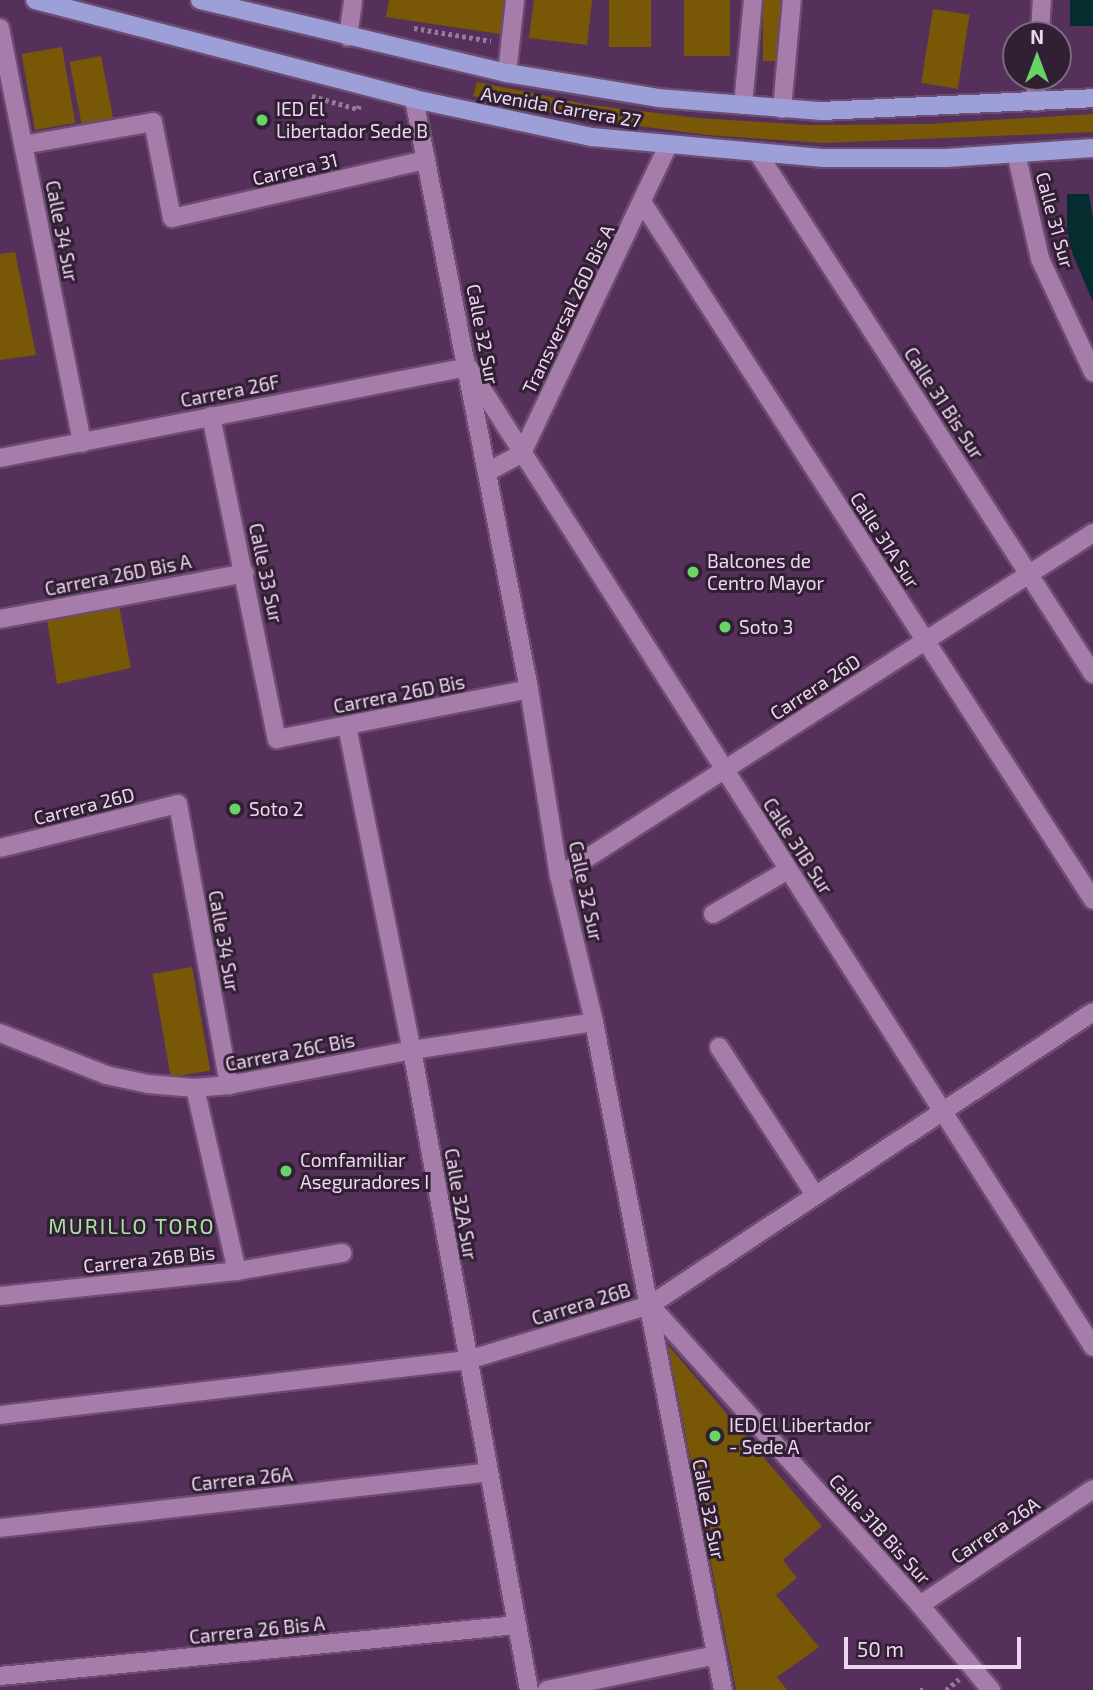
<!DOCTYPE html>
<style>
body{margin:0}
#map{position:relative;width:1093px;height:1690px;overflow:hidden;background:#55305a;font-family:"Exo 2",sans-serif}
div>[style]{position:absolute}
.green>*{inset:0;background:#785807;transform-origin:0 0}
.water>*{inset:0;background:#052d30;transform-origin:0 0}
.path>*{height:4.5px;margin-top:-2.25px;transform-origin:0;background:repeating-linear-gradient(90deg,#98799c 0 3.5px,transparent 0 7px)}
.roads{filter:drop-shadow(2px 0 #6c4c70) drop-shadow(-2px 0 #6c4c70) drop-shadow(0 2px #6c4c70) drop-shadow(0 -2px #6c4c70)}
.minor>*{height:18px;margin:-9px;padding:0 9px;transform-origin:9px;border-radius:9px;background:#a67cab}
.major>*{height:18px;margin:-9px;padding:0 9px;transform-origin:9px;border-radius:9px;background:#9c9fd8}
.dots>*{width:19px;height:19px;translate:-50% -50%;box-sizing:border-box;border:4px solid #312033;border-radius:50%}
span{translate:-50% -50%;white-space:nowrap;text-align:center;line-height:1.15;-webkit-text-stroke:6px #312033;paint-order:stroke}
.street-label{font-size:19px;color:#edd7f0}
.poi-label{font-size:19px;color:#edd7f0}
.left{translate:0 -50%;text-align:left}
.neighbourhood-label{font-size:21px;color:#aae2a6;letter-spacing:2px}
.north{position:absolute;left:1002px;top:21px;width:70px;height:70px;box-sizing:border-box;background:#312033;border:2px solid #7c697f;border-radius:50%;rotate:0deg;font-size:19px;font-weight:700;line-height:28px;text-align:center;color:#edd7f0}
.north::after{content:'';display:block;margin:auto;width:24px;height:32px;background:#68d465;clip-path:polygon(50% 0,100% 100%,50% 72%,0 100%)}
.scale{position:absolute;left:844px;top:1637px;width:177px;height:32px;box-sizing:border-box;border:4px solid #edd7f0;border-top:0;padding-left:9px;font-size:21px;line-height:24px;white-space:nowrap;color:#edd7f0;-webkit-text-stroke:5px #312033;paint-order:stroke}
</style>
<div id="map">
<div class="green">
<i style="clip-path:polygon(389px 0,505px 0,500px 34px,386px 17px)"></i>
<i style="clip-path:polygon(534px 0,592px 0,587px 45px,529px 38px)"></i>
<i style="left:609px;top:0;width:42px;height:47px"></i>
<i style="left:684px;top:0;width:46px;height:56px"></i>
<i style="left:763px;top:0;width:17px;height:61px"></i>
<i style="left:933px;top:9px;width:37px;height:75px;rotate:9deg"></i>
<i style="left:62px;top:47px;width:77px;height:41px;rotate:80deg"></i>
<i style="left:101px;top:56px;width:63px;height:32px;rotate:79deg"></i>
<i style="clip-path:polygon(477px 82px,590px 105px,698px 118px,809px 125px,928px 124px,1093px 114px,1093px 132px,823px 143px,707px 135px,572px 117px,473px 96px)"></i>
<i style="clip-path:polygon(15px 252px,36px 355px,0 360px,0 254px)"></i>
<i style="clip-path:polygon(119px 606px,131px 668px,57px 684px,47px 619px,43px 618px)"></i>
<i style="left:192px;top:967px;width:105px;height:40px;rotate:80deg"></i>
<i style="clip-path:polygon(668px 1345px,822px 1526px,783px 1560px,797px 1578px,776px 1595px,819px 1647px,777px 1677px,787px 1690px,736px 1690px)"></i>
</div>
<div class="water">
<i style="left:1070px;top:0;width:23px;height:26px"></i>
<i style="clip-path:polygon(1067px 194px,1089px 194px,1093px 220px,1093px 302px,1073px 255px,1067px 230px)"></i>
</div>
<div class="path">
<i style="left:414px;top:28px;width:78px;rotate:9.6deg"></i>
<i style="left:312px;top:96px;width:48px;rotate:15.8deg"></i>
<i style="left:358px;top:109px;width:6px;rotate:-72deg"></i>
<i style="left:920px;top:1690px;width:3px"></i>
<i style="left:946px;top:1690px;width:17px;rotate:-40deg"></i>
</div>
<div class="roads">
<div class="minor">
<i style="left:0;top:28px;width:423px;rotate:78.8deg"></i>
<i style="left:1040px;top:35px;width:35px;rotate:-87deg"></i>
<i style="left:348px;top:37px;width:37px;rotate:-82deg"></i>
<i style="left:507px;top:73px;width:73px;rotate:-83.7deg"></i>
<i style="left:414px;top:99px;width:601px;rotate:78.97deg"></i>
<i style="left:529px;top:689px;width:189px;rotate:80.9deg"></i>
<i style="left:559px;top:876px;width:150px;rotate:76.5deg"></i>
<i style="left:594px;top:1022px;width:680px;rotate:79.07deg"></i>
<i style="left:1035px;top:102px;width:25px;rotate:-85deg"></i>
<i style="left:743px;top:105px;width:105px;rotate:-84.6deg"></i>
<i style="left:782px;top:109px;width:109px;rotate:-84.8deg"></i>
<i style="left:23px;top:145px;width:132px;rotate:-10deg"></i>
<i style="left:153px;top:122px;width:98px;rotate:78.8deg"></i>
<i style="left:172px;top:218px;width:261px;rotate:-12.9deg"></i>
<i style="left:1016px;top:153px;width:109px;rotate:77.2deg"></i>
<i style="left:1040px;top:259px;width:125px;rotate:64.9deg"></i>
<i style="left:759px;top:155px;width:617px;rotate:57.24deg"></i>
<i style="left:642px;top:202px;width:831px;rotate:57.13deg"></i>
<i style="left:211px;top:416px;width:330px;rotate:78.5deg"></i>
<i style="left:277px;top:739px;width:257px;rotate:-11.2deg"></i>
<i style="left:0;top:458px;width:477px;rotate:-11deg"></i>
<i style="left:468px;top:367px;width:1162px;rotate:57.47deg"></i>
<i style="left:487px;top:472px;width:40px;rotate:-28deg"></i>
<i style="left:522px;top:453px;width:340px;rotate:-64.6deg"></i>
<i style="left:0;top:619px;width:249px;rotate:-10.6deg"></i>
<i style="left:347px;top:726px;width:330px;rotate:78.7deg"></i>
<i style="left:412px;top:1050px;width:651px;rotate:79.64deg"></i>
<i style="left:0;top:848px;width:183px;rotate:-13.9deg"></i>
<i style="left:178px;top:804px;width:286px;rotate:79.7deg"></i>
<i style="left:559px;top:876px;width:635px;rotate:-32.71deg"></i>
<i style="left:713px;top:914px;width:87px;rotate:-30.4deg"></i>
<i style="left:0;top:1033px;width:114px;rotate:21.6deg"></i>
<i style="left:106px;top:1075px;width:43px;rotate:12.1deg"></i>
<i style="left:148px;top:1084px;width:47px;rotate:4.9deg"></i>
<i style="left:195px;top:1088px;width:34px;rotate:-5deg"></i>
<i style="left:229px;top:1085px;width:186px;rotate:-10.8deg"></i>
<i style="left:412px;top:1050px;width:184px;rotate:-8.7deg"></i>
<i style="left:719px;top:1047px;width:176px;rotate:57deg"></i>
<i style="left:195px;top:1088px;width:188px;rotate:77.1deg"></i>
<i style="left:0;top:1296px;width:238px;rotate:-6deg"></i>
<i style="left:237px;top:1271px;width:107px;rotate:-9.7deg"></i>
<i style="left:650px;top:1305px;width:404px;rotate:48deg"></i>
<i style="left:920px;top:1605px;width:111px;rotate:50.1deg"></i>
<i style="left:0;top:1415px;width:471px;rotate:-6.7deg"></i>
<i style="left:468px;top:1360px;width:190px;rotate:-16.8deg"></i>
<i style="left:650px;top:1305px;width:531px;rotate:-33.48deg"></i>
<i style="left:0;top:1528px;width:492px;rotate:-6.5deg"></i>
<i style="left:920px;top:1605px;width:208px;rotate:-33.8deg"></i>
<i style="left:0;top:1676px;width:520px;rotate:-5.63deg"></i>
<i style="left:547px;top:1690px;width:173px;rotate:-11.7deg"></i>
</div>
<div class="major">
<i style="left:35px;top:0;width:392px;rotate:14.6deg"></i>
<i style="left:414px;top:99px;width:182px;rotate:12.1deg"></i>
<i style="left:592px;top:137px;width:233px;rotate:5.2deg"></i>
<i style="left:824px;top:158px;width:122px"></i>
<i style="left:946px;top:158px;width:147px;rotate:-3.9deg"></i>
<i style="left:200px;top:0;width:316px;rotate:13.4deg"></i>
<i style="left:507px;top:73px;width:153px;rotate:9.4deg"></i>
<i style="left:658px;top:98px;width:164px;rotate:4.6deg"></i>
<i style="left:821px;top:111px;width:272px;rotate:-2.7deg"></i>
</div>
</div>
<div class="dots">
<i style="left:262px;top:120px;background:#68d465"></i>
<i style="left:693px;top:572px;background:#68d465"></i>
<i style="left:725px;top:627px;background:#68d465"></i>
<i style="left:235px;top:809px;background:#68d465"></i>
<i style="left:286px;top:1171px;background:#68d465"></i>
<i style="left:715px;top:1436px;background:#68d465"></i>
</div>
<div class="street-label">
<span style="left:561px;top:107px;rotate:10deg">Avenida Carrera 27</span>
<span style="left:295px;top:169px;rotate:-13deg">Carrera 31</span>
<span style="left:1055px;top:220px;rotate:75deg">Calle 31 Sur</span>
<span style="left:62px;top:231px;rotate:79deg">Calle 34 Sur</span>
<span style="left:568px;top:309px;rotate:-64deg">Transversal 26D Bis A</span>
<span style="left:483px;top:334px;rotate:79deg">Calle 32 Sur</span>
<span style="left:230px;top:391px;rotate:-11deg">Carrera 26F</span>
<span style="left:944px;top:403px;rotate:57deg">Calle 31 Bis Sur</span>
<span style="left:885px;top:540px;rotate:57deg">Calle 31A Sur</span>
<span style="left:266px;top:573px;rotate:78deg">Calle 33 Sur</span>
<span style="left:118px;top:575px;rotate:-11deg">Carrera 26D Bis A</span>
<span style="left:815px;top:687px;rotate:-33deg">Carrera 26D</span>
<span style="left:399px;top:694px;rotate:-11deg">Carrera 26D Bis</span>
<span style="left:84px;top:806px;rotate:-14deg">Carrera 26D</span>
<span style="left:798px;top:846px;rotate:57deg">Calle 31B Sur</span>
<span style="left:586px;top:891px;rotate:78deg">Calle 32 Sur</span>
<span style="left:224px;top:941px;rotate:80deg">Calle 34 Sur</span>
<span style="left:290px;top:1052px;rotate:-11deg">Carrera 26C Bis</span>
<span style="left:461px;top:1204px;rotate:80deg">Calle 32A Sur</span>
<span style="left:149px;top:1259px;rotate:-6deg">Carrera 26B Bis</span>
<span style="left:581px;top:1304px;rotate:-17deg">Carrera 26B</span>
<span style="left:242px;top:1479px;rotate:-6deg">Carrera 26A</span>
<span style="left:709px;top:1509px;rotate:79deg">Calle 32 Sur</span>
<span style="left:880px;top:1529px;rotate:48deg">Calle 31B Bis Sur</span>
<span style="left:995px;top:1530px;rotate:-34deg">Carrera 26A</span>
<span style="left:257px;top:1630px;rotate:-6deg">Carrera 26 Bis A</span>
</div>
<div class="poi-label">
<span class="left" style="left:276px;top:120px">IED El<br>Libertador Sede B</span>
<span class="left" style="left:707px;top:572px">Balcones de<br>Centro Mayor</span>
<span class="left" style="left:739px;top:627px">Soto 3</span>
<span class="left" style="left:249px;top:809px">Soto 2</span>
<span class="left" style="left:300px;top:1171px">Comfamiliar<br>Aseguradores I</span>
<span class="left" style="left:729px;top:1436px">IED El Libertador<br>- Sede A</span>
</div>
<div class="neighbourhood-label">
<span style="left:132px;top:1226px">MURILLO TORO</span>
</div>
<div class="north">N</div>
<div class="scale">50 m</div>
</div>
